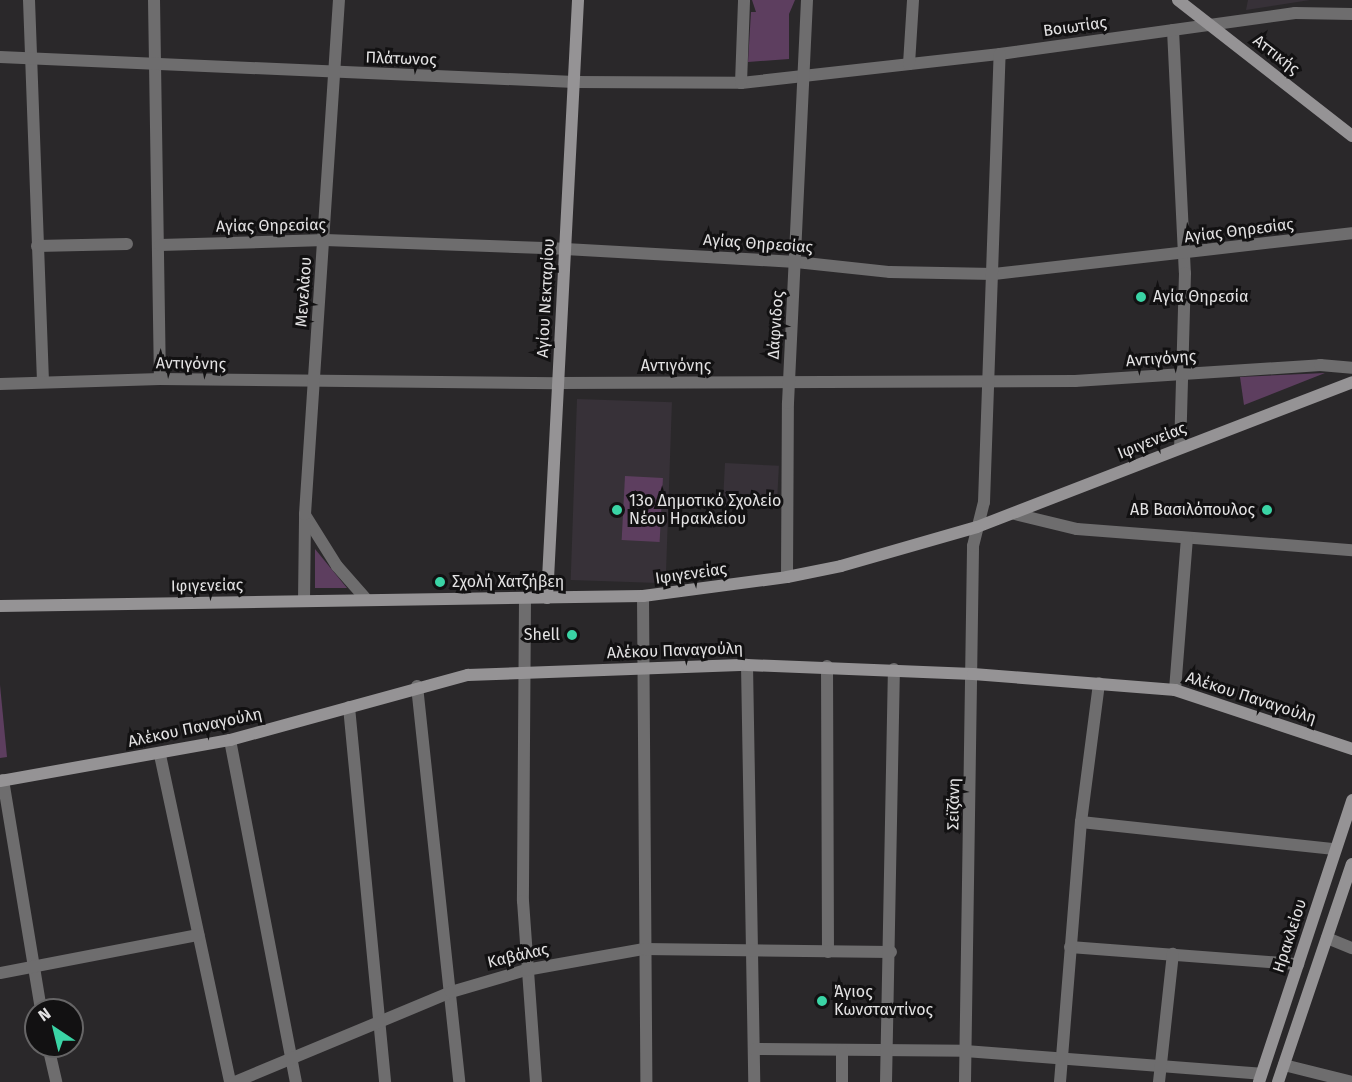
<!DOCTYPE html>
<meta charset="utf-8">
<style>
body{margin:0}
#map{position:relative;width:1352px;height:1082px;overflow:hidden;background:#2a282a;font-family:"Fira Sans",sans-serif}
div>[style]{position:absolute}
.built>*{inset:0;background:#373138;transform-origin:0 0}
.green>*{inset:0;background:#5d3e5f;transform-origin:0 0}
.street>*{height:12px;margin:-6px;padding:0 6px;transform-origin:6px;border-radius:6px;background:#6e6d6e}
.secondary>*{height:12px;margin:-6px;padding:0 6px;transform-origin:6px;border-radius:6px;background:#959395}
.dots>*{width:16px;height:16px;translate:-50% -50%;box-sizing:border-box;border:3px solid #121112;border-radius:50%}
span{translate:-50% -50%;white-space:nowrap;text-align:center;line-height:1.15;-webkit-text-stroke:6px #121112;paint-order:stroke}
.street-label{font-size:16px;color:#e3e2e3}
.poi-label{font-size:16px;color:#e3e2e3}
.left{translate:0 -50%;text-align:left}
.right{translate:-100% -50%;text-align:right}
.north{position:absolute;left:24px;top:998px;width:60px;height:60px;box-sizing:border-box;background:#121112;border:2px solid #666566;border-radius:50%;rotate:325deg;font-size:16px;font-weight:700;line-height:24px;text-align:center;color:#e3e2e3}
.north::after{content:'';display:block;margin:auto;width:21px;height:27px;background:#3ad4a5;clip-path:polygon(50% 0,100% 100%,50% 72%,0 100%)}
</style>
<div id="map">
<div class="built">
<i style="clip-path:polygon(1248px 0,1310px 0,1246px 10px)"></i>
<i style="left:577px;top:399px;width:95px;height:181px;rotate:2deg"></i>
<i style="left:725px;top:463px;width:54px;height:43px;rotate:3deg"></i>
</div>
<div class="green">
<i style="clip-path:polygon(752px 0,795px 0,789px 14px,789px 59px,748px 62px,751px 12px,756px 12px)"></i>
<i style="clip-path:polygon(1325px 373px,1244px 405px,1240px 377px)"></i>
<i style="left:625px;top:476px;width:38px;height:64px;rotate:3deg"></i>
<i style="clip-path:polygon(315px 549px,347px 588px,315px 588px)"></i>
<i style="clip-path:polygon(0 685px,7px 757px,0 758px)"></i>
</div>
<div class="street">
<i style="left:29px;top:0;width:382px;rotate:87.9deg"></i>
<i style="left:154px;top:0;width:379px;rotate:89.1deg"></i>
<i style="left:1173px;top:30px;width:243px;rotate:87.2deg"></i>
<i style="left:1185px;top:273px;width:175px;rotate:91.6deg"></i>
<i style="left:0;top:57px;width:575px;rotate:2.49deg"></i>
<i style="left:574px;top:82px;width:167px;rotate:0.3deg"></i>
<i style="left:741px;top:83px;width:261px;rotate:-6.4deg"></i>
<i style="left:1000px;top:54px;width:298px;rotate:-7.9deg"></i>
<i style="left:1295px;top:13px;width:57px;rotate:1deg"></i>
<i style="left:909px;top:64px;width:64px;rotate:-86.4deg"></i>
<i style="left:741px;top:83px;width:83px;rotate:-87.9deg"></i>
<i style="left:160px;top:245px;width:165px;rotate:-1.7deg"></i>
<i style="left:325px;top:240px;width:240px;rotate:2.1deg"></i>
<i style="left:565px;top:249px;width:231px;rotate:3.2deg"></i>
<i style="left:796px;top:262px;width:95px;rotate:6.1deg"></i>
<i style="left:890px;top:272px;width:104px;rotate:1.1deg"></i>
<i style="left:994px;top:274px;width:360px;rotate:-6.5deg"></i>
<i style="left:37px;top:246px;width:90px;rotate:-1.3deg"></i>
<i style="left:0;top:384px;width:160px;rotate:-1.8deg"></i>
<i style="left:160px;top:379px;width:398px;rotate:0.6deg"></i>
<i style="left:558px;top:383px;width:517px;rotate:-0.22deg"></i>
<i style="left:1075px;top:381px;width:246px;rotate:-3.7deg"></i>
<i style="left:1320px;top:365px;width:32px;rotate:5deg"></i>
<i style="left:1015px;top:514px;width:64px;rotate:13.6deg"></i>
<i style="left:1077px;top:529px;width:276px;rotate:4.4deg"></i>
<i style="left:305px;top:515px;width:60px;rotate:57.9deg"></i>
<i style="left:337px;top:566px;width:44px;rotate:48.7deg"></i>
<i style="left:787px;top:577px;width:174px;rotate:-89.7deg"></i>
<i style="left:788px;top:403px;width:403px;rotate:-87.3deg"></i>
<i style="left:643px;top:596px;width:486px;rotate:89.6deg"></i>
<i style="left:525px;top:599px;width:302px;rotate:90.4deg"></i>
<i style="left:523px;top:901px;width:181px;rotate:85.9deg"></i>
<i style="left:304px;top:601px;width:87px;rotate:-89.3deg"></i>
<i style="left:305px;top:514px;width:515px;rotate:-86.22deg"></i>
<i style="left:747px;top:665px;width:417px;rotate:89deg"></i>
<i style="left:827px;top:666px;width:286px;rotate:89.8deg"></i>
<i style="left:417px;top:686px;width:398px;rotate:83.9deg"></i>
<i style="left:1175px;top:690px;width:152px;rotate:-85.5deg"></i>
<i style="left:349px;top:707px;width:377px;rotate:84.5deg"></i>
<i style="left:230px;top:740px;width:348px;rotate:79.1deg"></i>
<i style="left:160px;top:755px;width:334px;rotate:77.9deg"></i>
<i style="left:3px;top:780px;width:233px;rotate:80.6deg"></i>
<i style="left:1081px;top:822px;width:255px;rotate:6.1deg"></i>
<i style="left:1327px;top:938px;width:27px;rotate:22deg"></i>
<i style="left:1070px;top:947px;width:229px;rotate:4.3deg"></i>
<i style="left:0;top:973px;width:202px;rotate:-10.9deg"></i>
<i style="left:48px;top:1046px;width:37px;rotate:77deg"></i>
<i style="left:754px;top:1049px;width:211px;rotate:0.5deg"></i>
<i style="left:965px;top:1051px;width:297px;rotate:4.4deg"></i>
<i style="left:1284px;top:1065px;width:70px;rotate:14deg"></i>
<i style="left:235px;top:1082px;width:234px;rotate:-22.6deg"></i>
<i style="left:451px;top:992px;width:78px;rotate:-16.3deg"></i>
<i style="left:526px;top:970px;width:120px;rotate:-10.1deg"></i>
<i style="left:644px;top:949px;width:247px;rotate:0.7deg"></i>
<i style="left:842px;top:1082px;width:32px;rotate:-90deg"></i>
<i style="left:886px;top:1082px;width:413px;rotate:-88.9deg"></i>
<i style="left:965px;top:1082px;width:536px;rotate:-89.14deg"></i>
<i style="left:973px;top:546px;width:45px;rotate:-76deg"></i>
<i style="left:984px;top:502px;width:448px;rotate:-88deg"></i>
<i style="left:1060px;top:1082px;width:261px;rotate:-85.4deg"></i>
<i style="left:1081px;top:822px;width:140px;rotate:-82.6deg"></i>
<i style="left:1159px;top:1082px;width:129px;rotate:-83.8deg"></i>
</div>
<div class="secondary">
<i style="left:1178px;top:0;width:221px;rotate:38deg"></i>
<i style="left:547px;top:598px;width:599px;rotate:-87.03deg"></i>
<i style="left:0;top:606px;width:643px;rotate:-0.89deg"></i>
<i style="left:643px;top:596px;width:145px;rotate:-7.5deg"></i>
<i style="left:787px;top:577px;width:55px;rotate:-11.5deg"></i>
<i style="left:841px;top:566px;width:141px;rotate:-16deg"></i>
<i style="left:977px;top:527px;width:402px;rotate:-21.1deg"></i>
<i style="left:0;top:781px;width:234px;rotate:-10.1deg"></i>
<i style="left:230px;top:740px;width:247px;rotate:-15.3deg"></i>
<i style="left:468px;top:675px;width:279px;rotate:-2.1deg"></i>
<i style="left:747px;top:665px;width:226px;rotate:2.3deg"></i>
<i style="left:973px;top:674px;width:203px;rotate:4.5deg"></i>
<i style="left:1175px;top:690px;width:187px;rotate:18.4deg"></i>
<i style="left:1259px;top:1082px;width:297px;rotate:-71.7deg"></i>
<i style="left:1278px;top:1082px;width:230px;rotate:-71.3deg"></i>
</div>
<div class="dots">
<i style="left:1141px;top:297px;background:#3ad4a5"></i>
<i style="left:617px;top:510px;background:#3ad4a5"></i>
<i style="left:1267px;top:510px;background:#3ad4a5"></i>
<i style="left:440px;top:582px;background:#3ad4a5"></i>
<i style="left:572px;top:635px;background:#3ad4a5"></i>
<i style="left:822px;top:1001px;background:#3ad4a5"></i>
</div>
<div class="street-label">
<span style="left:1075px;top:27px;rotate:-8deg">Βοιωτίας</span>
<span style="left:1276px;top:55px;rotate:38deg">Αττικής</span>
<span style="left:401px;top:59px;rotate:2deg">Πλάτωνος</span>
<span style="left:271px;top:226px;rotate:-1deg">Αγίας Θηρεσίας</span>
<span style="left:1239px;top:231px;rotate:-7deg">Αγίας Θηρεσίας</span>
<span style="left:758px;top:244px;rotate:4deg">Αγίας Θηρεσίας</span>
<span style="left:304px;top:292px;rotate:-86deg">Μενελάου</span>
<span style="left:546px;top:298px;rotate:-87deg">Αγίου Νεκταρίου</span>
<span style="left:776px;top:325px;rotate:-86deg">Δάφνιδος</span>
<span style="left:1161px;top:359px;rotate:-4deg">Αντιγόνης</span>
<span style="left:191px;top:364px;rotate:1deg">Αντιγόνης</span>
<span style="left:676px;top:366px">Αντιγόνης</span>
<span style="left:1152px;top:441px;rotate:-22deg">Ιφιγενείας</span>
<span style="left:691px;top:574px;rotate:-8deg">Ιφιγενείας</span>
<span style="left:207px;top:586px;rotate:-1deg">Ιφιγενείας</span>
<span style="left:675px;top:651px;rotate:-2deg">Αλέκου Παναγούλη</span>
<span style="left:1251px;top:698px;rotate:18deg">Αλέκου Παναγούλη</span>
<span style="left:195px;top:728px;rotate:-12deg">Αλέκου Παναγούλη</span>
<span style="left:954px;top:804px;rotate:-89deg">Σεϊζάνη</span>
<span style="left:1290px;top:936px;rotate:-72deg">Ηρακλείου</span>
<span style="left:518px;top:956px;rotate:-13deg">Καβάλας</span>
</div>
<div class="poi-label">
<span class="left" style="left:1153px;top:297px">Αγία Θηρεσία</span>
<span class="left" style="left:629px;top:510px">13ο Δημοτικό Σχολείο<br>Νέου Ηρακλείου</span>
<span class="right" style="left:1255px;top:510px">ΑΒ Βασιλόπουλος</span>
<span class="left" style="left:452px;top:582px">Σχολή Χατζήβεη</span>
<span class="right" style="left:560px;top:635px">Shell</span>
<span class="left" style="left:834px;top:1001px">Άγιος<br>Κωνσταντίνος</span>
</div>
<div class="north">N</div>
</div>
